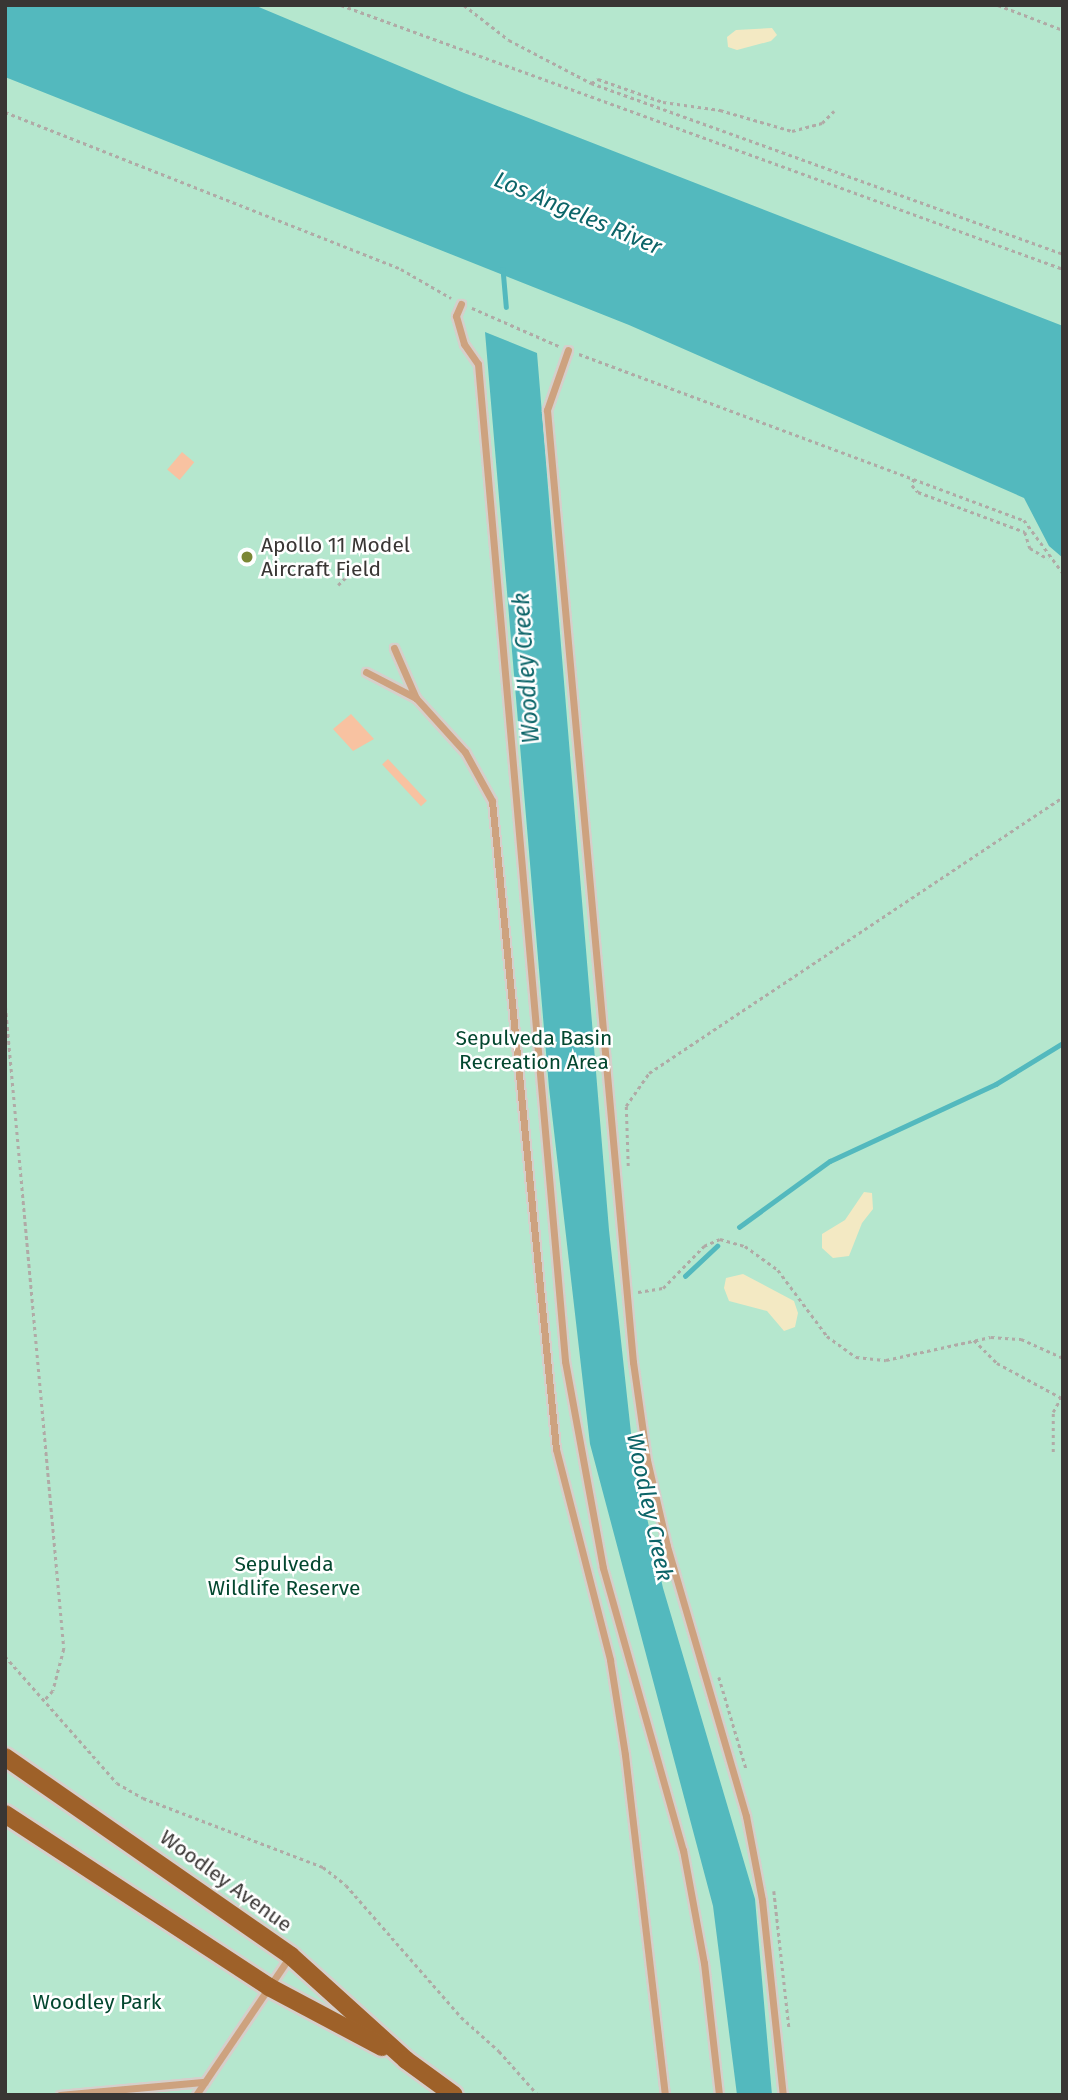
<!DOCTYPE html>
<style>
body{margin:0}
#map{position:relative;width:1068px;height:2100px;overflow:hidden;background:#f9f1ec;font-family:"Fira Sans",sans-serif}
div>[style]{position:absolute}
.green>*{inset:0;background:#b5e7ce;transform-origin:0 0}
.sand>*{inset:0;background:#f3e9c3}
.water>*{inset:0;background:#53b9be}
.stream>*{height:4.5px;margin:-2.25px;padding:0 2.25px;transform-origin:2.25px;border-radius:2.25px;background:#53b9be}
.building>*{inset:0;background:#f8c2a1;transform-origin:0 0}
.path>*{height:2.5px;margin-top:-1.25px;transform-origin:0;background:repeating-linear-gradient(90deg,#b0aaa6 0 3.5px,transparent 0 7px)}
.roads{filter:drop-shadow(2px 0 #d6cfcb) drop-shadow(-2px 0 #d6cfcb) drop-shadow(0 2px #d6cfcb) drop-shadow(0 -2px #d6cfcb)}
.service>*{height:7px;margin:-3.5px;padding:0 3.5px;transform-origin:3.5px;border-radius:3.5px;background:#cda27f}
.primary>*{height:18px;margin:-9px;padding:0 9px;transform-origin:9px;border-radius:9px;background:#9e6129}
.dots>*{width:19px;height:19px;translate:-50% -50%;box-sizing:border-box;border:4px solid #fff;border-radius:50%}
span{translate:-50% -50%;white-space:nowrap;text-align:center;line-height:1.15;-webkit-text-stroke:5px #fff;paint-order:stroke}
.poi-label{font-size:21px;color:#393634}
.left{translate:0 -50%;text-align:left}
.park-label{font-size:21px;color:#03472f}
.street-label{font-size:21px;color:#393634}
.water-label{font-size:23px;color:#0c6468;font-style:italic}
.frame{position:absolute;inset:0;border:7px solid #393634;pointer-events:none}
</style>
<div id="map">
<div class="green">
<i style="left:5px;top:5px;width:1058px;height:2090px"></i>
</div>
<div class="sand">
<i style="clip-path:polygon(772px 28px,777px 35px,771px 41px,737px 50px,728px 47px,727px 37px,736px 30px)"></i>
<i style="clip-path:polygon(864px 1192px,872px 1193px,873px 1209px,862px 1223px,849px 1256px,833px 1258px,822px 1248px,822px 1234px,845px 1220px)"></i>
<i style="clip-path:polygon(743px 1274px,794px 1301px,798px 1313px,795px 1327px,784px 1331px,767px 1311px,729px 1301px,724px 1288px,726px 1278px)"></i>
</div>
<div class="water">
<i style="clip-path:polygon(5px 5px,254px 5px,464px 93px,1063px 326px,1063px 558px,1049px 546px,1024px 498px,629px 325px,5px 77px)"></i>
<i style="clip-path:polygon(485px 332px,537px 353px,609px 1230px,634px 1461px,663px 1588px,755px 1899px,772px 2095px,737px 2095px,713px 1906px,590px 1444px,549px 1088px)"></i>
</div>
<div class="stream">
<i style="left:503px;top:269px;width:38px;rotate:85deg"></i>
<i style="left:739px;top:1227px;width:112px;rotate:-36deg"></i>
<i style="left:830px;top:1161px;width:183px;rotate:-24.9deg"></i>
<i style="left:996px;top:1084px;width:79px;rotate:-31.5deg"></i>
<i style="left:685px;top:1276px;width:44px;rotate:-43.2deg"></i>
</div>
<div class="building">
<i style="left:182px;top:452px;width:16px;height:23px;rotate:40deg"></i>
<i style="clip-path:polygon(351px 714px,374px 739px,353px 751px,333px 729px)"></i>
<i style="left:388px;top:759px;width:57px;height:8px;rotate:47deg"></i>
</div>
<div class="path">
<i style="left:341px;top:5px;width:769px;rotate:20.08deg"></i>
<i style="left:464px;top:5px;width:57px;rotate:37.9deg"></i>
<i style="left:509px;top:40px;width:93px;rotate:27.7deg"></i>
<i style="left:591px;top:83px;width:502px;rotate:19.91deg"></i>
<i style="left:998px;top:5px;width:70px;rotate:21deg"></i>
<i style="left:591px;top:83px;width:8px;rotate:-30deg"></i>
<i style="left:598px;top:79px;width:69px;rotate:19.5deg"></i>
<i style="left:663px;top:102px;width:58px;rotate:8deg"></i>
<i style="left:720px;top:110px;width:75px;rotate:16.3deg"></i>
<i style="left:792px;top:131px;width:31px;rotate:-15deg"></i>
<i style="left:822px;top:123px;width:17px;rotate:-45deg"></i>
<i style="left:5px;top:112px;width:426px;rotate:21.6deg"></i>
<i style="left:401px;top:269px;width:58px;rotate:30.1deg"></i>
<i style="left:472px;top:308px;width:95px;rotate:23.6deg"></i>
<i style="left:579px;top:354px;width:475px;rotate:20.5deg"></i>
<i style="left:1024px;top:520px;width:66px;rotate:53.7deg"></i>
<i style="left:914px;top:479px;width:6px;rotate:108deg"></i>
<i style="left:912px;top:485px;width:9px;rotate:49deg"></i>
<i style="left:918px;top:492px;width:114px;rotate:20.5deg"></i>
<i style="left:1025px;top:532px;width:17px;rotate:73deg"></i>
<i style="left:1030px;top:548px;width:21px;rotate:31deg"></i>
<i style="left:338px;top:585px;width:32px;rotate:-44deg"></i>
<i style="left:5px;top:999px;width:653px;rotate:84.81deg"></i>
<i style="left:64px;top:1649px;width:43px;rotate:104.7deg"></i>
<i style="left:53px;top:1691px;width:12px;rotate:132deg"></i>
<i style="left:628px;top:1166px;width:60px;rotate:-91.9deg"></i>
<i style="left:626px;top:1106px;width:40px;rotate:-55.1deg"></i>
<i style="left:649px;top:1073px;width:498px;rotate:-33.7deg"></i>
<i style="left:638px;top:1292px;width:25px;rotate:-9deg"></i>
<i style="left:663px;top:1288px;width:59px;rotate:-45.7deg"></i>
<i style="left:704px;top:1246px;width:17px;rotate:-24deg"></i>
<i style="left:720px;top:1239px;width:26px;rotate:16deg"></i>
<i style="left:745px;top:1246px;width:41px;rotate:36deg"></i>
<i style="left:778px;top:1270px;width:82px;rotate:53.4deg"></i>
<i style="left:827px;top:1336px;width:36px;rotate:36deg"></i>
<i style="left:856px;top:1357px;width:30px;rotate:6deg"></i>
<i style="left:886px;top:1360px;width:107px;rotate:-12.4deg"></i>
<i style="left:991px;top:1337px;width:30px;rotate:4deg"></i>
<i style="left:1021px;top:1339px;width:46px;rotate:24.3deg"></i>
<i style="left:974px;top:1340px;width:33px;rotate:45deg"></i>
<i style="left:997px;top:1363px;width:72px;rotate:28.4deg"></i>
<i style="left:1053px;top:1452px;width:40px;rotate:-90deg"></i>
<i style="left:1053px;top:1412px;width:21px;rotate:-61deg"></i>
<i style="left:5px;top:1656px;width:169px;rotate:48.6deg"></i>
<i style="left:117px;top:1783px;width:30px;rotate:30deg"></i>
<i style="left:143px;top:1798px;width:193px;rotate:21deg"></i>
<i style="left:323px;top:1867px;width:29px;rotate:38deg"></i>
<i style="left:346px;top:1885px;width:175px;rotate:48.9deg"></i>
<i style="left:461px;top:2017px;width:51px;rotate:41.8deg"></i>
<i style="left:499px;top:2051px;width:59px;rotate:48.4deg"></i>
<i style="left:719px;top:1677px;width:95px;rotate:73.5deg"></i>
<i style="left:774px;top:1891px;width:137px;rotate:83.7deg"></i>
</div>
<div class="roads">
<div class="service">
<i style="left:461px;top:304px;width:13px;rotate:113deg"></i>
<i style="left:456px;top:316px;width:29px;rotate:74deg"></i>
<i style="left:464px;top:344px;width:24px;rotate:55deg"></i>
<i style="left:478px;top:364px;width:1001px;rotate:85.01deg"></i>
<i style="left:565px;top:1361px;width:210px;rotate:79.6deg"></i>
<i style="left:603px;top:1568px;width:293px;rotate:74.2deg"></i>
<i style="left:683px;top:1850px;width:115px;rotate:79.5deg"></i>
<i style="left:704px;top:1963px;width:133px;rotate:83.5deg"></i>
<i style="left:568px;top:350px;width:64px;rotate:109.3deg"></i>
<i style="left:547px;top:410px;width:956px;rotate:84.84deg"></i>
<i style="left:633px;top:1362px;width:99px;rotate:81.9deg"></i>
<i style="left:647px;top:1460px;width:88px;rotate:76.9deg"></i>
<i style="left:667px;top:1546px;width:281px;rotate:73.7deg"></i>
<i style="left:746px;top:1816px;width:86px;rotate:79.2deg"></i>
<i style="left:762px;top:1900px;width:196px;rotate:83.9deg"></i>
<i style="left:394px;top:648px;width:55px;rotate:66.3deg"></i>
<i style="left:416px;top:698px;width:73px;rotate:47.8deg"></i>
<i style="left:465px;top:752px;width:56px;rotate:61.1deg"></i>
<i style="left:492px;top:801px;width:651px;rotate:84.36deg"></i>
<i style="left:556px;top:1449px;width:218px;rotate:75.6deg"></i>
<i style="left:610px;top:1660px;width:96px;rotate:81deg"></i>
<i style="left:625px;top:1755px;width:342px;rotate:83.3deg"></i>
<i style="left:366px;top:672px;width:56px;rotate:27.5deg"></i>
<i style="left:60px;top:2095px;width:145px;rotate:-5.2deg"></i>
<i style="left:196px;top:2095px;width:168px;rotate:-55.9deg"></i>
</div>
<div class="primary">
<i style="left:5px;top:1757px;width:348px;rotate:34.8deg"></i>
<i style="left:291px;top:1956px;width:155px;rotate:42.1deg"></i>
<i style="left:406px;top:2060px;width:59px;rotate:36.1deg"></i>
<i style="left:5px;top:1814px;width:316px;rotate:33.2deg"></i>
<i style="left:269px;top:1987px;width:128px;rotate:28deg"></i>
</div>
</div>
<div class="dots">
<i style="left:247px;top:557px;background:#7b8735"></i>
</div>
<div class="poi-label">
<span class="left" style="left:261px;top:557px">Apollo 11 Model<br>Aircraft Field</span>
</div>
<div class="park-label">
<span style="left:534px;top:1050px">Sepulveda Basin<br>Recreation Area</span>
<span style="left:284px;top:1576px">Sepulveda<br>Wildlife Reserve</span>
<span style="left:97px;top:2002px">Woodley Park</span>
</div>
<div class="street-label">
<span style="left:226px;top:1881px;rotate:36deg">Woodley Avenue</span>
</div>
<div class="water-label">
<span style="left:578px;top:213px;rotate:23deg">Los Angeles River</span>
<span style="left:526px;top:668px;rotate:-94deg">Woodley Creek</span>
<span style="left:650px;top:1507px;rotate:78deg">Woodley Creek</span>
</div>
<div class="frame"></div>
</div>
